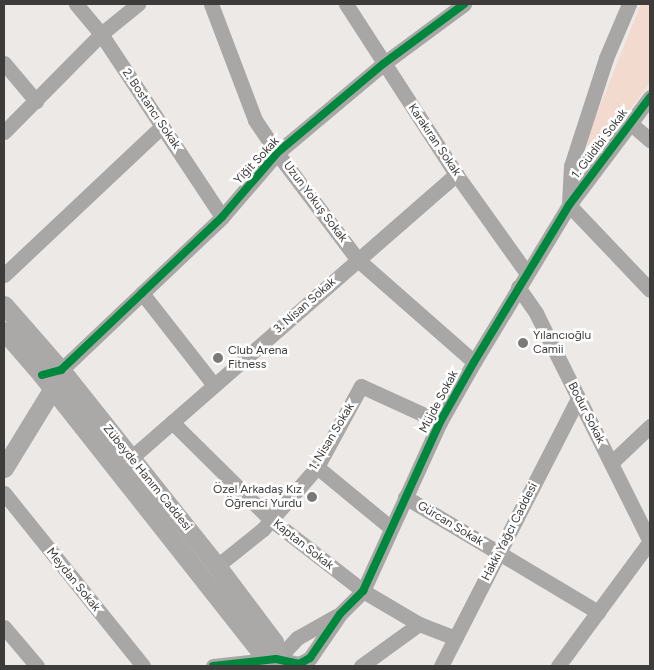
<!DOCTYPE html>
<meta charset="utf-8">
<style>
body{margin:0}
#map{position:relative;width:654px;height:670px;overflow:hidden;background:#ece9e7;font-family:Figtree,sans-serif}
div>[style]{position:absolute}
.green>*{inset:0;background:#f3dace}
.minor>*{height:15px;margin:-7.5px;padding:0 7.5px;transform-origin:7.5px;border-radius:7.5px;background:#a8a7a6}
.major>*{height:19px;margin:-9.5px;padding:0 9.5px;transform-origin:9.5px;border-radius:9.5px;background:#aba9a8}
.cycleway>*{height:8px;margin:-4px;padding:0 4px;transform-origin:4px;border-radius:4px;background:#00873e}
.dots>*{width:14px;height:14px;translate:-50% -50%;box-sizing:border-box;border:2px solid #fff;border-radius:50%}
span{translate:-50% -50%;white-space:nowrap;text-align:center;line-height:1.15;-webkit-text-stroke:5px #fff;paint-order:stroke}
.street-label{font-size:12px;color:#3e3c3b}
.poi-label{font-size:12px;color:#3e3c3b}
.left{translate:0 -50%;text-align:left}
.right{translate:-100% -50%;text-align:right}
.frame{position:absolute;inset:0;border:5px solid #3e3c3b;pointer-events:none}
</style>
<div id="map">
<div class="green">
<i style="clip-path:polygon(641px 4px,650px 4px,650px 83px,599px 151px,585px 143px)"></i>
</div>
<div class="minor">
<i style="left:76px;top:4px;width:39px;rotate:50deg"></i>
<i style="left:101px;top:34px;width:219px;rotate:56.5deg"></i>
<i style="left:211px;top:4px;width:124px;rotate:69.2deg"></i>
<i style="left:255px;top:120px;width:40px;rotate:56deg"></i>
<i style="left:277px;top:153px;width:134px;rotate:52.9deg"></i>
<i style="left:358px;top:260px;width:154px;rotate:41.3deg"></i>
<i style="left:346px;top:4px;width:202px;rotate:57.1deg"></i>
<i style="left:456px;top:174px;width:120px;rotate:54.5deg"></i>
<i style="left:4px;top:63px;width:50px;rotate:49.9deg"></i>
<i style="left:629px;top:122px;width:28px;rotate:41deg"></i>
<i style="left:4px;top:132px;width:138px;rotate:-45.3deg"></i>
<i style="left:101px;top:34px;width:48px;rotate:-39deg"></i>
<i style="left:569px;top:204px;width:38px;rotate:-87deg"></i>
<i style="left:571px;top:166px;width:114px;rotate:-72deg"></i>
<i style="left:606px;top:58px;width:59px;rotate:-66.9deg"></i>
<i style="left:569px;top:205px;width:117px;rotate:46.4deg"></i>
<i style="left:4px;top:275px;width:217px;rotate:-43.3deg"></i>
<i style="left:518px;top:287px;width:32px;rotate:55deg"></i>
<i style="left:536px;top:313px;width:256px;rotate:63.5deg"></i>
<i style="left:142px;top:293px;width:117px;rotate:52deg"></i>
<i style="left:51px;top:372px;width:10px;rotate:-11deg"></i>
<i style="left:61px;top:370px;width:222px;rotate:-43.5deg"></i>
<i style="left:222px;top:217px;width:84px;rotate:-49.3deg"></i>
<i style="left:277px;top:153px;width:138px;rotate:-40deg"></i>
<i style="left:383px;top:64px;width:101px;rotate:-36.5deg"></i>
<i style="left:172px;top:422px;width:136px;rotate:44.7deg"></i>
<i style="left:269px;top:518px;width:119px;rotate:37.8deg"></i>
<i style="left:363px;top:591px;width:65px;rotate:30.5deg"></i>
<i style="left:419px;top:624px;width:39px;rotate:21deg"></i>
<i style="left:131px;top:458px;width:432px;rotate:-41.1deg"></i>
<i style="left:611px;top:463px;width:54px;rotate:-43.5deg"></i>
<i style="left:317px;top:467px;width:96px;rotate:39.5deg"></i>
<i style="left:4px;top:493px;width:222px;rotate:51.2deg"></i>
<i style="left:405px;top:497px;width:225px;rotate:30.8deg"></i>
<i style="left:217px;top:566px;width:59px;rotate:-38.8deg"></i>
<i style="left:263px;top:529px;width:82px;rotate:-48.9deg"></i>
<i style="left:317px;top:467px;width:92px;rotate:-61.5deg"></i>
<i style="left:361px;top:386px;width:87px;rotate:24.5deg"></i>
<i style="left:4px;top:627px;width:51px;rotate:49.8deg"></i>
<i style="left:272px;top:665px;width:37px;rotate:-47deg"></i>
<i style="left:297px;top:638px;width:45px;rotate:-29.4deg"></i>
<i style="left:213px;top:666px;width:63px;rotate:-6.3deg"></i>
<i style="left:276px;top:659px;width:24px;rotate:12deg"></i>
<i style="left:299px;top:664px;width:13px;rotate:-29deg"></i>
<i style="left:310px;top:658px;width:53px;rotate:-55.7deg"></i>
<i style="left:340px;top:614px;width:33px;rotate:-45deg"></i>
<i style="left:363px;top:591px;width:186px;rotate:-65.5deg"></i>
<i style="left:440px;top:422px;width:69px;rotate:-60.5deg"></i>
<i style="left:474px;top:362px;width:184px;rotate:-58.8deg"></i>
<i style="left:569px;top:205px;width:135px;rotate:-53.1deg"></i>
<i style="left:361px;top:666px;width:72px;rotate:-35.9deg"></i>
<i style="left:441px;top:666px;width:301px;rotate:-62.9deg"></i>
<i style="left:558px;top:666px;width:155px;rotate:-53.6deg"></i>
</div>
<div class="major">
<i style="left:4px;top:305px;width:86px;rotate:48.8deg"></i>
<i style="left:61px;top:370px;width:251px;rotate:51.5deg"></i>
<i style="left:217px;top:566px;width:95px;rotate:53.1deg"></i>
<i style="left:274px;top:642px;width:17px;rotate:83deg"></i>
<i style="left:276px;top:659px;width:11px;rotate:41deg"></i>
<i style="left:4px;top:331px;width:58px;rotate:49.2deg"></i>
<i style="left:42px;top:375px;width:352px;rotate:51.7deg"></i>
<i style="left:260px;top:651px;width:18px;rotate:27deg"></i>
<i style="left:4px;top:468px;width:94px;rotate:-58.5deg"></i>
</div>
<div class="cycleway">
<i style="left:42px;top:375px;width:20px;rotate:-15deg"></i>
<i style="left:61px;top:370px;width:112px;rotate:-43.5deg"></i>
<i style="left:142px;top:293px;width:110px;rotate:-43.5deg"></i>
<i style="left:222px;top:217px;width:84px;rotate:-49.3deg"></i>
<i style="left:277px;top:153px;width:138px;rotate:-40deg"></i>
<i style="left:383px;top:64px;width:101px;rotate:-36.5deg"></i>
<i style="left:213px;top:666px;width:63px;rotate:-6.3deg"></i>
<i style="left:276px;top:659px;width:24px;rotate:12deg"></i>
<i style="left:299px;top:664px;width:13px;rotate:-29deg"></i>
<i style="left:310px;top:658px;width:53px;rotate:-55.7deg"></i>
<i style="left:340px;top:614px;width:33px;rotate:-45deg"></i>
<i style="left:363px;top:591px;width:186px;rotate:-65.5deg"></i>
<i style="left:440px;top:422px;width:69px;rotate:-60.5deg"></i>
<i style="left:474px;top:362px;width:184px;rotate:-58.8deg"></i>
<i style="left:569px;top:205px;width:135px;rotate:-53.1deg"></i>
</div>
<div class="dots">
<i style="left:523px;top:343px;background:#7b7977"></i>
<i style="left:218px;top:358px;background:#7b7977"></i>
<i style="left:312px;top:497px;background:#7b7977"></i>
</div>
<div class="street-label">
<span style="left:151px;top:109px;rotate:56deg">2. Bostancı Sokak</span>
<span style="left:434px;top:140px;rotate:56deg">Karakıran Sokak</span>
<span style="left:600px;top:144px;rotate:-53deg">1. Güldibi Sokak</span>
<span style="left:257px;top:161px;rotate:-47deg">Yiğit Sokak</span>
<span style="left:315px;top:202px;rotate:53deg">Uzun Yokuş Sokak</span>
<span style="left:305px;top:306px;rotate:-41deg">3. Nisan Sokak</span>
<span style="left:439px;top:402px;rotate:-62deg">Müjde Sokak</span>
<span style="left:586px;top:413px;rotate:63deg">Bodur Sokak</span>
<span style="left:332px;top:437px;rotate:-59deg">1. Nisan Sokak</span>
<span style="left:147px;top:478px;rotate:51deg">Zübeyde Hanım Caddesi</span>
<span style="left:450px;top:524px;rotate:31deg">Gürcan Sokak</span>
<span style="left:510px;top:532px;rotate:-63deg">Hakkı Yağcı Caddesi</span>
<span style="left:303px;top:545px;rotate:38deg">Kaptan Sokak</span>
<span style="left:73px;top:580px;rotate:51deg">Meydan Sokak</span>
</div>
<div class="poi-label">
<span class="left" style="left:533px;top:343px">Yılancıoğlu<br>Camii</span>
<span class="left" style="left:228px;top:358px">Club Arena<br>Fitness</span>
<span class="right" style="left:302px;top:497px">Özel Arkadaş Kız<br>Öğrenci Yurdu</span>
</div>
<div class="frame"></div>
</div>
